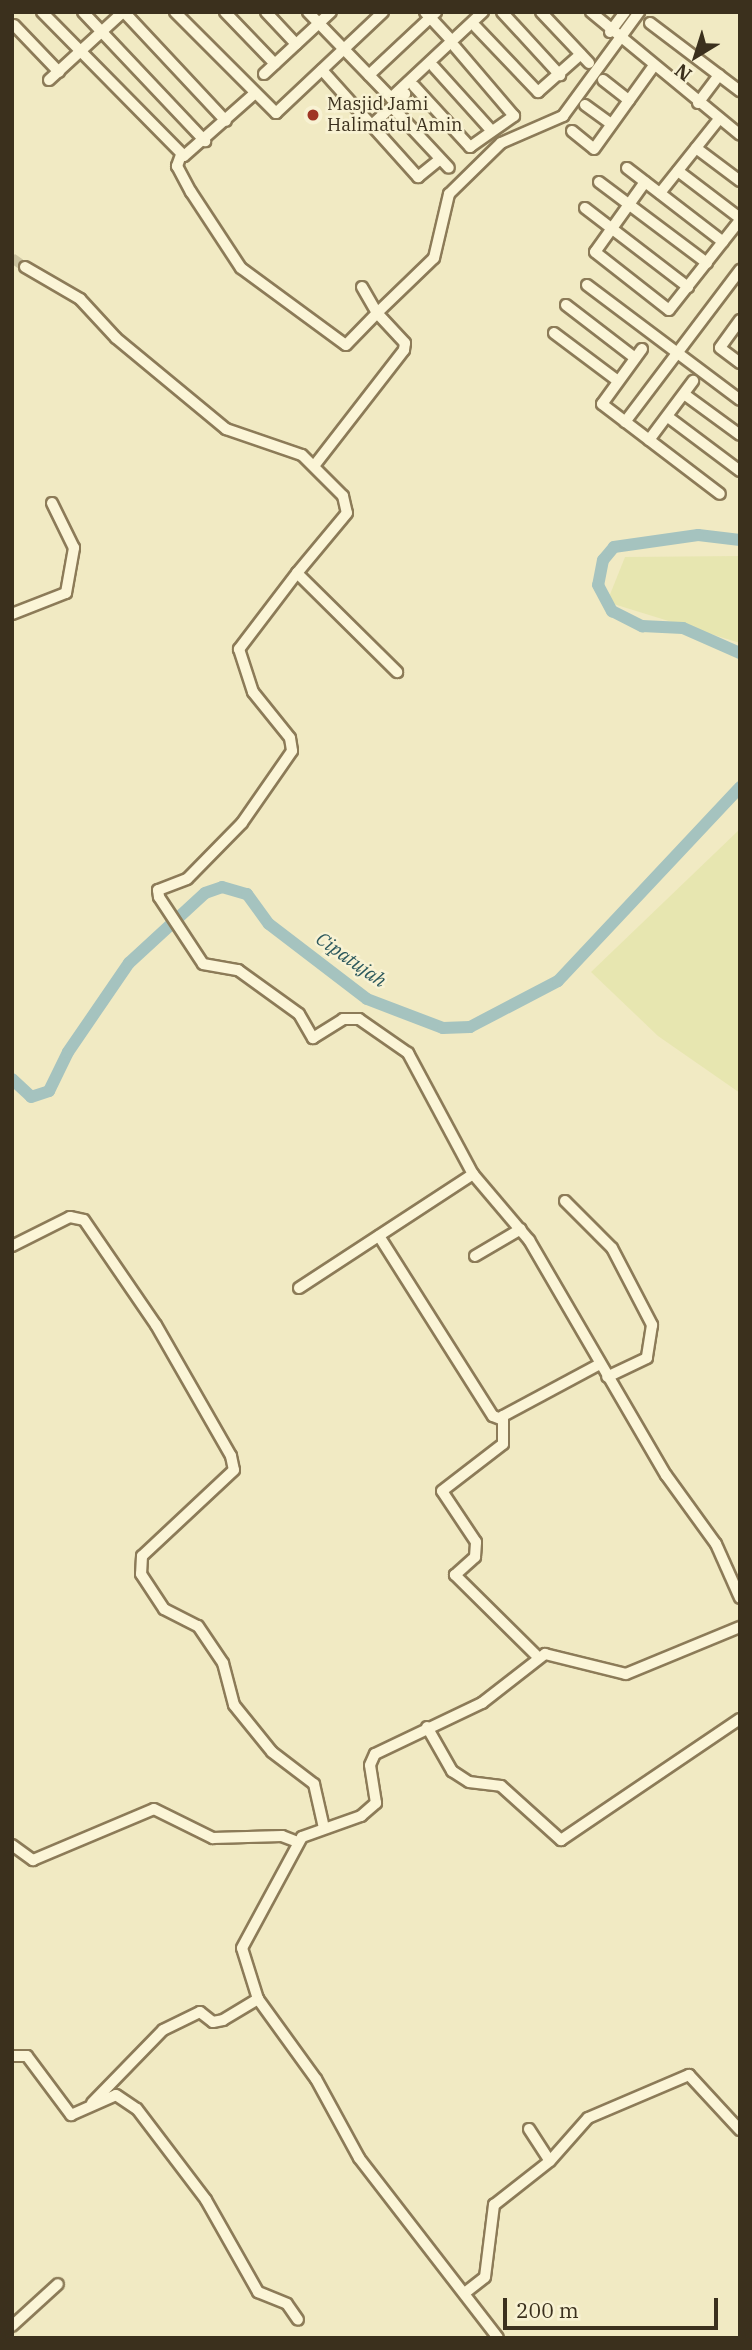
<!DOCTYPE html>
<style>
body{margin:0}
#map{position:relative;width:752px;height:2350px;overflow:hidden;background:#f1eac3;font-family:"IBM Plex Serif",serif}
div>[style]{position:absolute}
.farmland>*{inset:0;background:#e7e6b0}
.river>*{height:12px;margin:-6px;padding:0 6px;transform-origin:6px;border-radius:6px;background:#a5c3bf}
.minor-tunnel>*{height:10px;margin-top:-5px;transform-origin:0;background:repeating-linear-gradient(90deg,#cdc5a2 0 10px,transparent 0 15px)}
.roads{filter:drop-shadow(2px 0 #8c7b58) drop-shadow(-2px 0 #8c7b58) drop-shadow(0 2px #8c7b58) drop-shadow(0 -2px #8c7b58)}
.minor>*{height:10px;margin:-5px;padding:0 5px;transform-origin:5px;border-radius:5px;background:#fbf5d7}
.dots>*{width:19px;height:19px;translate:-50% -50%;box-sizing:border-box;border:4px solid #f8f2d3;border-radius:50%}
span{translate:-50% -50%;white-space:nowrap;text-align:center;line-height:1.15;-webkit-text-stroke:5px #f8f2d3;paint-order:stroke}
.poi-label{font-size:18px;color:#3b301d}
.left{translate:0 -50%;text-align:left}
.water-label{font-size:19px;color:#2c585c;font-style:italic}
.frame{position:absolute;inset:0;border:14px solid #3b301d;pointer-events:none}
.north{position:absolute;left:661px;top:21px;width:70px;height:70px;-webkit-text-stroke:5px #f8f2d3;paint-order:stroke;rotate:218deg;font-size:19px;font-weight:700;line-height:28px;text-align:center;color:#3b301d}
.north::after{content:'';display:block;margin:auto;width:24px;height:32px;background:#3b301d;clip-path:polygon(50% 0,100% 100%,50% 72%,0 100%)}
.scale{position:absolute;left:503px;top:2298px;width:215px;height:32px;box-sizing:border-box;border:4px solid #3b301d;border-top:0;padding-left:9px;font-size:21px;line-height:24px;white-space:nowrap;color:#3b301d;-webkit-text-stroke:5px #f8f2d3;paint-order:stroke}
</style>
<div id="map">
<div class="farmland">
<i style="clip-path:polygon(740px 556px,740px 643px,607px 602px,625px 557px)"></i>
<i style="clip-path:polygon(740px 829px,740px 1093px,658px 1036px,591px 972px)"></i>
</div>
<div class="river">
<i style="left:740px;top:540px;width:42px;rotate:-173.2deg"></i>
<i style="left:698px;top:535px;width:85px;rotate:171.9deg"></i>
<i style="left:614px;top:547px;width:17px;rotate:130deg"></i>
<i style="left:603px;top:560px;width:25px;rotate:101deg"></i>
<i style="left:598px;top:585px;width:30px;rotate:62deg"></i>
<i style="left:612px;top:611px;width:34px;rotate:27deg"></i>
<i style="left:642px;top:626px;width:41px;rotate:2.8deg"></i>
<i style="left:683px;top:628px;width:62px;rotate:23.7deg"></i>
<i style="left:12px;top:1079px;width:26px;rotate:43deg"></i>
<i style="left:31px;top:1097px;width:19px;rotate:-18deg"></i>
<i style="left:49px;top:1091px;width:43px;rotate:-64deg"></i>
<i style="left:68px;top:1052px;width:108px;rotate:-55.6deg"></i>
<i style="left:129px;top:963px;width:103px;rotate:-42.6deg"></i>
<i style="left:205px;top:893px;width:18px;rotate:-19deg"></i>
<i style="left:222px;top:887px;width:26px;rotate:16deg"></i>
<i style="left:247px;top:894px;width:37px;rotate:54deg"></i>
<i style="left:269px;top:924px;width:123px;rotate:37.4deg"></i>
<i style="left:367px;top:999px;width:81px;rotate:20.9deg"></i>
<i style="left:443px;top:1028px;width:27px;rotate:-2deg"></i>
<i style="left:470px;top:1027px;width:99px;rotate:-27.6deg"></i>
<i style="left:558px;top:981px;width:266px;rotate:-46.8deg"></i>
</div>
<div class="minor-tunnel">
<i style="left:12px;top:258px;width:16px;rotate:35deg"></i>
</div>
<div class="roads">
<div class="minor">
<i style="left:42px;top:12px;width:202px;rotate:45.4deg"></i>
<i style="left:184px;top:156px;width:92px;rotate:-41.5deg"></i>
<i style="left:83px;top:12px;width:178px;rotate:46.6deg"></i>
<i style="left:124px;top:12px;width:149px;rotate:46.9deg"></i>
<i style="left:175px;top:12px;width:143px;rotate:45deg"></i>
<i style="left:276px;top:113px;width:147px;rotate:-43.3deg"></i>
<i style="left:225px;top:12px;width:72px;rotate:46.1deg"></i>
<i style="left:266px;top:12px;width:44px;rotate:46.8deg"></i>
<i style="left:308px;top:12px;width:120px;rotate:46deg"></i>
<i style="left:391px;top:98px;width:126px;rotate:-43.1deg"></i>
<i style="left:425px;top:12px;width:40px;rotate:47deg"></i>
<i style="left:502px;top:12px;width:86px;rotate:47.4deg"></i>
<i style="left:541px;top:12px;width:70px;rotate:46.7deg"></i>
<i style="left:591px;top:12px;width:193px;rotate:39.5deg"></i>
<i style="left:650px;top:23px;width:113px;rotate:37.1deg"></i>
<i style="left:14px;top:25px;width:65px;rotate:46.2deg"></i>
<i style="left:476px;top:27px;width:90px;rotate:46.4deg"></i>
<i style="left:538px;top:92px;width:57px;rotate:-41.5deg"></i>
<i style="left:610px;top:32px;width:25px;rotate:-53deg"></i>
<i style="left:434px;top:67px;width:85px;rotate:47.9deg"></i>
<i style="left:322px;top:70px;width:144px;rotate:48.1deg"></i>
<i style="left:418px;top:177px;width:28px;rotate:-39deg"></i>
<i style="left:264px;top:74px;width:91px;rotate:-42.8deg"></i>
<i style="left:369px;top:75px;width:92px;rotate:-43.2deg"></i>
<i style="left:49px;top:80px;width:100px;rotate:-42.6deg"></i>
<i style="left:603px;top:80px;width:33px;rotate:38deg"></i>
<i style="left:414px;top:86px;width:83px;rotate:47.4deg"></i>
<i style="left:470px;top:147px;width:54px;rotate:-35.2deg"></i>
<i style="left:514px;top:116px;width:91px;rotate:-130.5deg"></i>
<i style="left:698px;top:103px;width:35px;rotate:-53deg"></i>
<i style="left:585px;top:105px;width:32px;rotate:36deg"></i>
<i style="left:392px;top:107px;width:83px;rotate:46.9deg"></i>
<i style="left:371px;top:126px;width:47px;rotate:-43.3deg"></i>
<i style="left:572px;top:131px;width:28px;rotate:39deg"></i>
<i style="left:594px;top:149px;width:101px;rotate:-54.3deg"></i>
<i style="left:696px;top:148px;width:55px;rotate:36.9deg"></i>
<i style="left:181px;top:155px;width:12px;rotate:110deg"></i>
<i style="left:177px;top:166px;width:30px;rotate:62deg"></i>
<i style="left:191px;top:192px;width:91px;rotate:56.7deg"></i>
<i style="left:241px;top:268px;width:130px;rotate:36.3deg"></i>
<i style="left:346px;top:345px;width:45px;rotate:-45.9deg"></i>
<i style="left:377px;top:313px;width:30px;rotate:-120deg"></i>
<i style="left:627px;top:168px;width:121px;rotate:37.6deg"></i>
<i style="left:678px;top:171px;width:78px;rotate:37.2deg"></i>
<i style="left:599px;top:182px;width:135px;rotate:36.9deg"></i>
<i style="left:645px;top:182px;width:86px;rotate:125.5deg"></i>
<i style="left:595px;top:252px;width:94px;rotate:38.1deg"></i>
<i style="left:669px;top:310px;width:115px;rotate:-51.7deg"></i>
<i style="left:660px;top:193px;width:95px;rotate:-51.4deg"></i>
<i style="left:585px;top:208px;width:130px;rotate:37.5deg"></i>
<i style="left:25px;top:267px;width:64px;rotate:30.2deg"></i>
<i style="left:80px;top:299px;width:53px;rotate:47.3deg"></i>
<i style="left:116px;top:338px;width:143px;rotate:39.6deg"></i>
<i style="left:226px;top:429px;width:80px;rotate:18.9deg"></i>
<i style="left:302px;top:455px;width:58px;rotate:45deg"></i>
<i style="left:343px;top:496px;width:17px;rotate:77deg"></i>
<i style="left:347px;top:513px;width:78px;rotate:129.8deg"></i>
<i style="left:297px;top:573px;width:141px;rotate:44.7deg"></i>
<i style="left:587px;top:285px;width:191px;rotate:36.9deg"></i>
<i style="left:566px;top:305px;width:87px;rotate:37.5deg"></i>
<i style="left:740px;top:320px;width:34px;rotate:126deg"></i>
<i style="left:720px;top:348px;width:25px;rotate:37deg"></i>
<i style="left:554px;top:333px;width:80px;rotate:36.9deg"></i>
<i style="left:642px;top:349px;width:68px;rotate:126deg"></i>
<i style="left:602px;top:404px;width:148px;rotate:37.3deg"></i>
<i style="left:684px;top:394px;width:69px;rotate:36.2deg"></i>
<i style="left:668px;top:417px;width:90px;rotate:36.9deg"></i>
<i style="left:625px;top:422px;width:191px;rotate:-52.9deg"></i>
<i style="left:649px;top:440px;width:74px;rotate:-53.3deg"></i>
<i style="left:314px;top:466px;width:147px;rotate:-52.2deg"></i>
<i style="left:404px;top:350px;width:7px;rotate:-82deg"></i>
<i style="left:405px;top:343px;width:41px;rotate:-133deg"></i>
<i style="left:377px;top:313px;width:79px;rotate:-44deg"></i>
<i style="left:434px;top:258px;width:66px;rotate:-76.8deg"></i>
<i style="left:449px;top:194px;width:73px;rotate:-44.4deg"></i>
<i style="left:501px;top:143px;width:68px;rotate:-23.5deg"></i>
<i style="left:563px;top:116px;width:129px;rotate:-53.8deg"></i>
<i style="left:297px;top:573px;width:96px;rotate:127.3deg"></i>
<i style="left:239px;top:649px;width:45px;rotate:72deg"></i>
<i style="left:253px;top:692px;width:59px;rotate:51.2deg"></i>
<i style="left:290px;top:738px;width:13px;rotate:81deg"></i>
<i style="left:292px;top:751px;width:88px;rotate:124.8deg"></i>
<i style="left:242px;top:823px;width:78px;rotate:134.5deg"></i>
<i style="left:187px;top:879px;width:31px;rotate:159deg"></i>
<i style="left:158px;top:890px;width:7px;rotate:82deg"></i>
<i style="left:159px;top:897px;width:80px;rotate:56.7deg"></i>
<i style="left:203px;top:964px;width:36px;rotate:10deg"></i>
<i style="left:238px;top:970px;width:75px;rotate:35.8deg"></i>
<i style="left:299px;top:1014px;width:28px;rotate:60deg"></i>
<i style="left:313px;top:1038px;width:36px;rotate:-32deg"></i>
<i style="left:343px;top:1019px;width:16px"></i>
<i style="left:359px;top:1019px;width:60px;rotate:34.8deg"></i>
<i style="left:408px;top:1053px;width:137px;rotate:61.8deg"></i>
<i style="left:473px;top:1174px;width:87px;rotate:49.7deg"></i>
<i style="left:529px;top:1240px;width:272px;rotate:59.8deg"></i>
<i style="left:666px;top:1475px;width:85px;rotate:54.1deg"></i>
<i style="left:716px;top:1544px;width:59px;rotate:66deg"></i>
<i style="left:12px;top:614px;width:58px;rotate:-21.3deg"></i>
<i style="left:66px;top:593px;width:46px;rotate:-79.9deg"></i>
<i style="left:74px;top:548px;width:50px;rotate:-116.1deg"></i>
<i style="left:565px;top:1201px;width:66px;rotate:45deg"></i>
<i style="left:612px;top:1248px;width:87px;rotate:62.5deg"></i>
<i style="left:652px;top:1325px;width:33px;rotate:99deg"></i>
<i style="left:647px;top:1358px;width:44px;rotate:154.6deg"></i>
<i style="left:379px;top:1236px;width:213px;rotate:57.7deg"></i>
<i style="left:493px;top:1416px;width:9px;rotate:21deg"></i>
<i style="left:12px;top:1246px;width:65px;rotate:-26.6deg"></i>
<i style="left:70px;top:1217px;width:14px;rotate:12deg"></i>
<i style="left:84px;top:1220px;width:127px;rotate:55.6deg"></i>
<i style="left:156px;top:1325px;width:151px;rotate:60.2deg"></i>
<i style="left:231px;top:1456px;width:14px;rotate:78deg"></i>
<i style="left:234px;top:1470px;width:126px;rotate:136.9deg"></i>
<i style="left:142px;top:1556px;width:18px;rotate:93deg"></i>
<i style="left:141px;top:1574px;width:42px;rotate:56.7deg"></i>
<i style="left:164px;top:1609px;width:38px;rotate:27deg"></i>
<i style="left:198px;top:1626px;width:45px;rotate:56deg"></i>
<i style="left:223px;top:1663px;width:43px;rotate:75.3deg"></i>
<i style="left:234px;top:1705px;width:60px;rotate:51deg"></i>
<i style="left:272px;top:1752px;width:53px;rotate:37.3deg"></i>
<i style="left:314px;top:1784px;width:45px;rotate:77.2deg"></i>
<i style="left:475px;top:1256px;width:53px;rotate:-30.4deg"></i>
<i style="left:299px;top:1288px;width:208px;rotate:-33.2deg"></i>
<i style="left:538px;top:1657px;width:117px;rotate:-135.3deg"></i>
<i style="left:455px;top:1575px;width:27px;rotate:-42deg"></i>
<i style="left:475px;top:1557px;width:15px;rotate:-86deg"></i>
<i style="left:476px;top:1542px;width:61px;rotate:-123.7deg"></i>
<i style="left:442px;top:1491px;width:77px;rotate:-37.6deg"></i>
<i style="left:503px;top:1444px;width:28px;rotate:-90deg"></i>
<i style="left:503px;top:1416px;width:110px;rotate:-28.2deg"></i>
<i style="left:427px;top:1727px;width:51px;rotate:60.4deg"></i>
<i style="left:452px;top:1771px;width:20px;rotate:33deg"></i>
<i style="left:469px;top:1782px;width:32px;rotate:7deg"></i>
<i style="left:501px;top:1786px;width:81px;rotate:42deg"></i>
<i style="left:561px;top:1840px;width:216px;rotate:-34.1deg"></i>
<i style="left:12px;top:1845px;width:26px;rotate:36deg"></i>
<i style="left:33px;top:1860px;width:131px;rotate:-22.9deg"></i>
<i style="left:154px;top:1809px;width:66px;rotate:26.2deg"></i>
<i style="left:213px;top:1838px;width:69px;rotate:-1.7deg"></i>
<i style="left:282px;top:1836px;width:17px;rotate:21deg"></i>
<i style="left:258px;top:1999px;width:53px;rotate:-107.4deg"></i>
<i style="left:242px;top:1948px;width:126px;rotate:-61.6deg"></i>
<i style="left:302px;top:1837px;width:63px;rotate:-19.6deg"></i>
<i style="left:361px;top:1816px;width:20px;rotate:-41deg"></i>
<i style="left:376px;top:1803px;width:38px;rotate:-99deg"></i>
<i style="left:370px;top:1765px;width:12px;rotate:-66deg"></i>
<i style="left:375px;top:1754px;width:119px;rotate:-25.5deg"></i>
<i style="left:482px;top:1703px;width:80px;rotate:-37.9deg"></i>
<i style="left:545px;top:1654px;width:83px;rotate:13.9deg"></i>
<i style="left:626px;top:1674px;width:123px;rotate:-22.4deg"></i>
<i style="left:12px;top:2056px;width:15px"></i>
<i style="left:27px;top:2056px;width:74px;rotate:53.3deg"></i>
<i style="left:71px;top:2115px;width:49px;rotate:-24deg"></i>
<i style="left:116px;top:2095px;width:25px;rotate:34deg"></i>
<i style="left:137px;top:2109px;width:114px;rotate:52.8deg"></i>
<i style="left:206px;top:2200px;width:106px;rotate:60.5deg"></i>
<i style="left:258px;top:2292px;width:31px;rotate:22deg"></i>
<i style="left:287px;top:2304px;width:19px;rotate:55deg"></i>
<i style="left:92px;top:2103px;width:102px;rotate:-45.8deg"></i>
<i style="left:163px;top:2030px;width:41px;rotate:-25.9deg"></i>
<i style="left:200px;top:2012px;width:16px;rotate:38deg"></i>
<i style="left:213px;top:2022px;width:10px;rotate:-11deg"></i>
<i style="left:223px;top:2020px;width:41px;rotate:-31deg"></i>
<i style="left:258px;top:1999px;width:99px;rotate:54.1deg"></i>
<i style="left:316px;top:2079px;width:90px;rotate:61.4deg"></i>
<i style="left:359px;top:2158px;width:227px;rotate:52.3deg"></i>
<i style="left:529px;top:2129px;width:38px;rotate:57deg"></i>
<i style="left:466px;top:2292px;width:24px;rotate:-38deg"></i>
<i style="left:485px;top:2277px;width:73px;rotate:-82.9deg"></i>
<i style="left:494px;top:2205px;width:71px;rotate:-38.2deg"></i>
<i style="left:550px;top:2161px;width:57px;rotate:-48.5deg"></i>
<i style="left:588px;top:2118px;width:110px;rotate:-23.1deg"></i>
<i style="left:689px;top:2075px;width:75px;rotate:47.2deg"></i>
<i style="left:12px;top:2326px;width:62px;rotate:-42.4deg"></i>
</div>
</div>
<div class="dots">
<i style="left:313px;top:115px;background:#9f3525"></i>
</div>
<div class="poi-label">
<span class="left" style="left:327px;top:115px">Masjid Jami<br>Halimatul Amin</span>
</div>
<div class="water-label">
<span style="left:351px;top:960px;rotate:35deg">Cipatujah</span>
</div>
<div class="frame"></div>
<div class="north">N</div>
<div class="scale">200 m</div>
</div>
